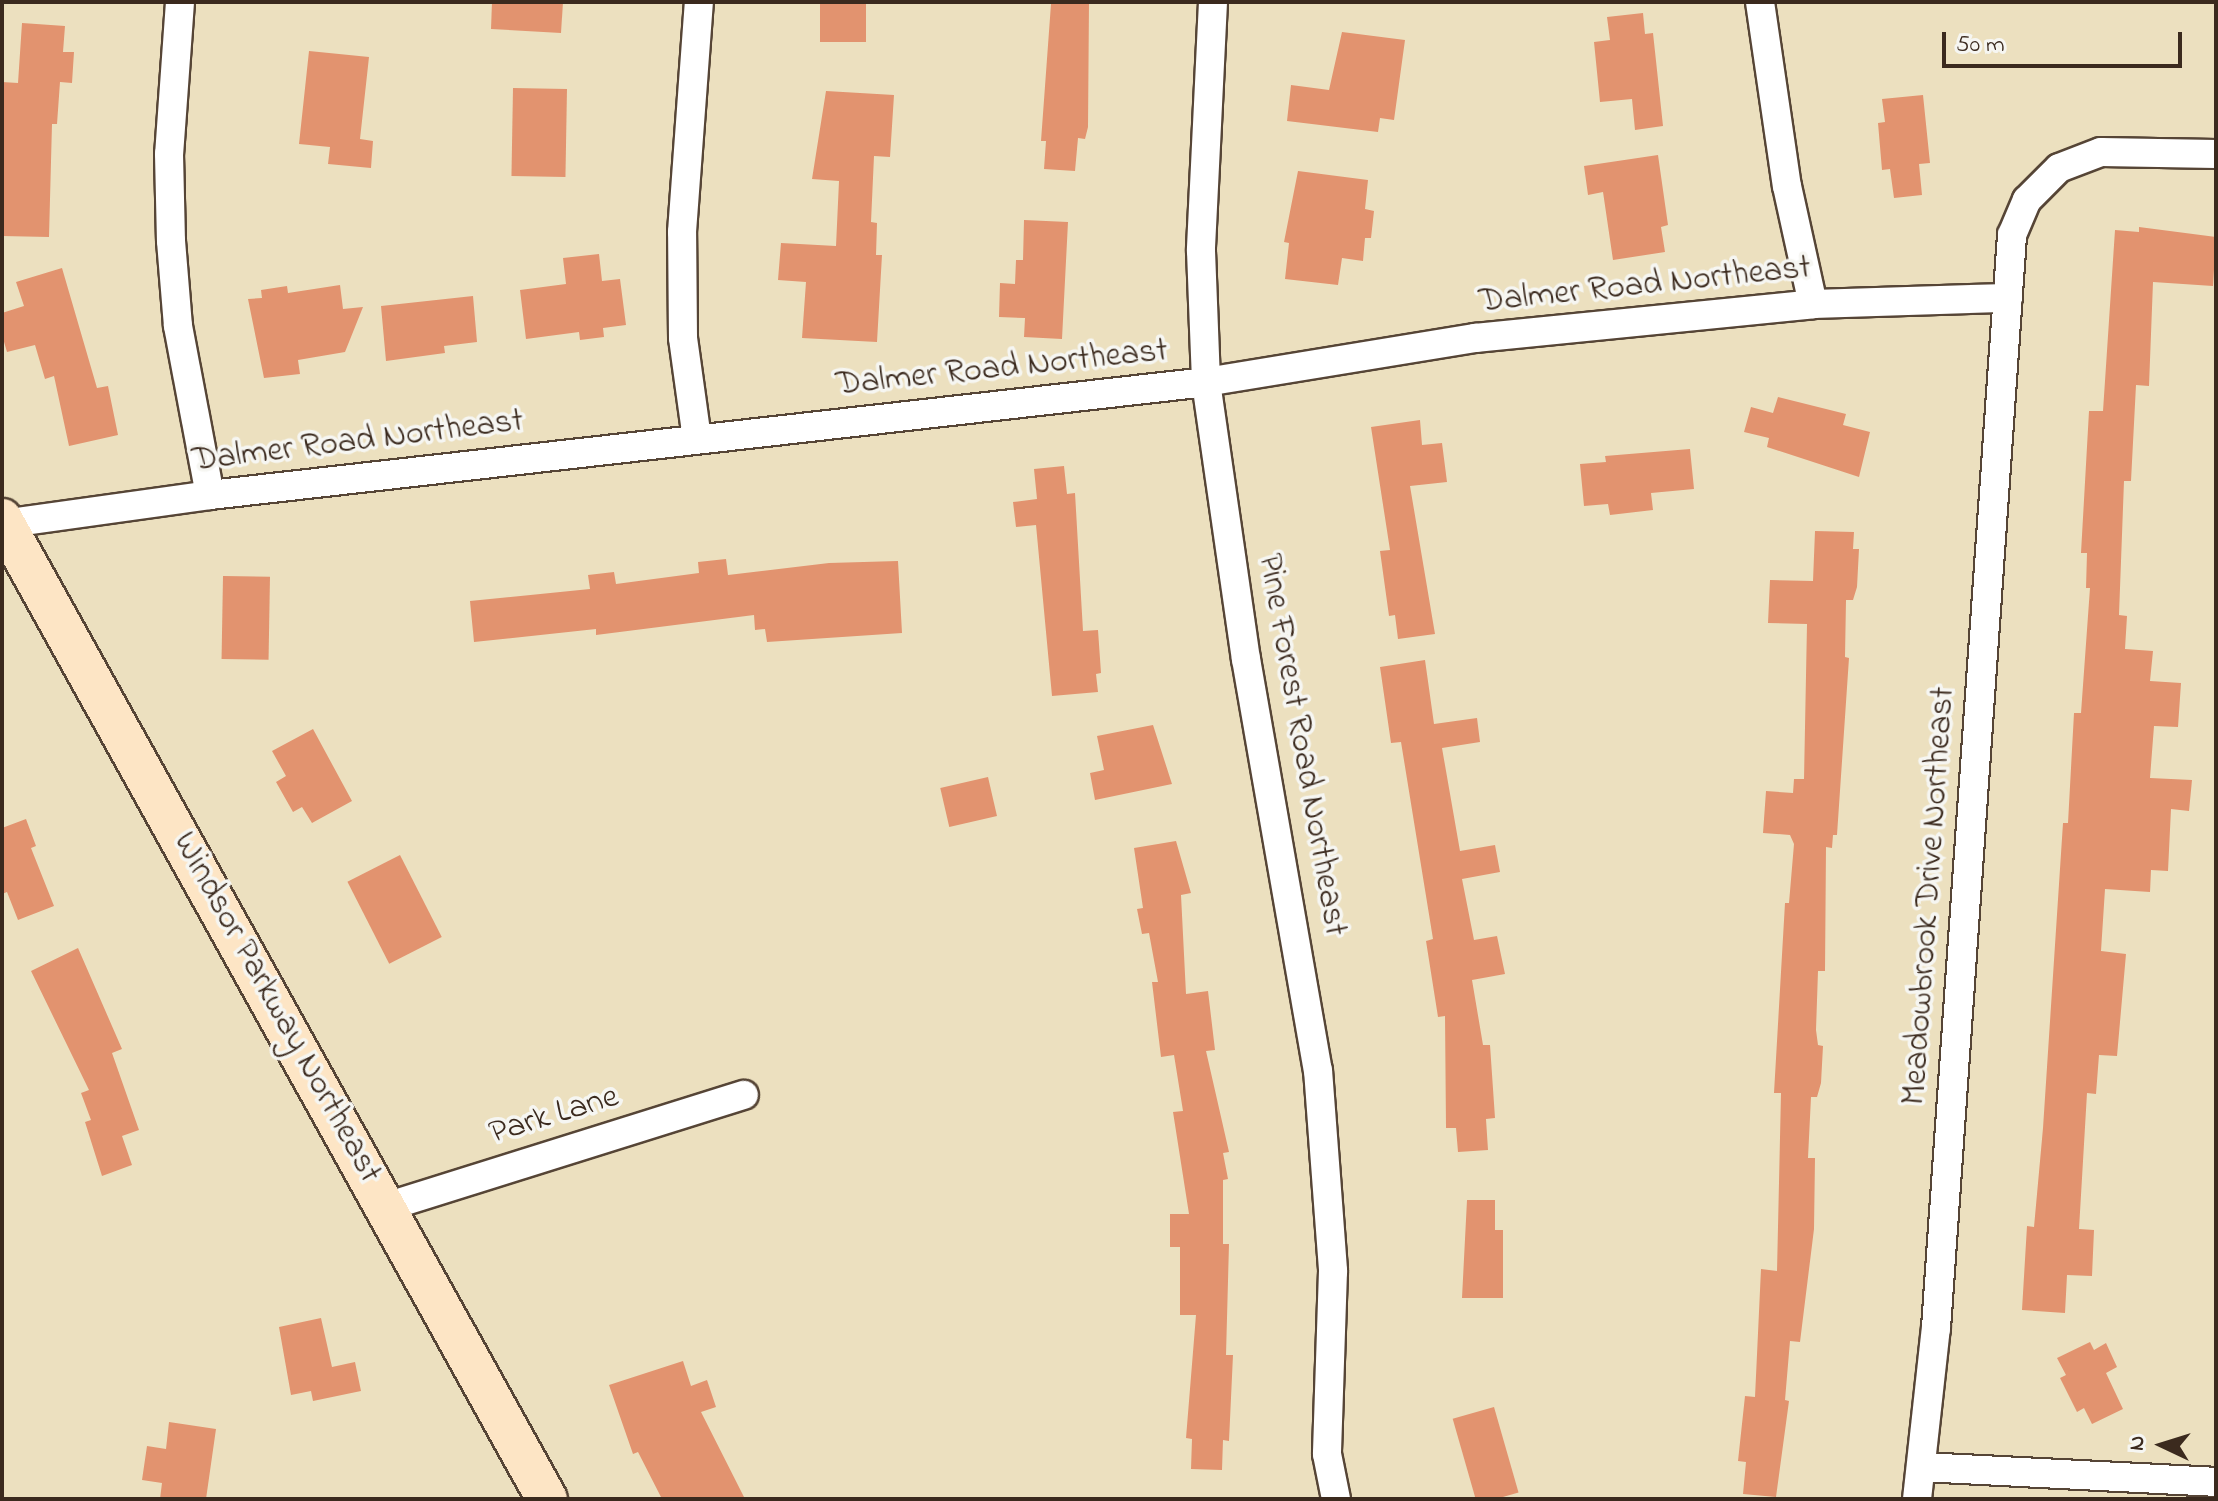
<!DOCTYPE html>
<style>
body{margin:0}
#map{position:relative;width:2218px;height:1501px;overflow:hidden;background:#ece0bf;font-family:"Indie Flower",sans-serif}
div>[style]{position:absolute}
.building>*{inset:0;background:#e2936f;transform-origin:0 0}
.roads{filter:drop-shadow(2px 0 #564536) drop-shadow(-2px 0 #564536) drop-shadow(0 2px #564536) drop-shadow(0 -2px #564536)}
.street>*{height:28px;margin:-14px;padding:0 14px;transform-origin:14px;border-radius:14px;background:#fff}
.secondary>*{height:40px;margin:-20px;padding:0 20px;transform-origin:20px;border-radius:20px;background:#fde5c5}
span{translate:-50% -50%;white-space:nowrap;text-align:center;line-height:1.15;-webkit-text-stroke:7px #f6f6f2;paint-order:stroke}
.street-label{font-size:34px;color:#3b2a1e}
.frame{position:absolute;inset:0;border:4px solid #3b2a1e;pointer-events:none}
.north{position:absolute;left:2122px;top:1405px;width:80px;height:80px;-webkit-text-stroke:6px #f6f6f2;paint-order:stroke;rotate:274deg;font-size:22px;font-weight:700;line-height:32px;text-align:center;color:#3b2a1e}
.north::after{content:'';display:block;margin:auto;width:28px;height:36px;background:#3b2a1e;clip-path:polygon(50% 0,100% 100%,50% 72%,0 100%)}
.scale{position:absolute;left:1942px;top:32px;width:240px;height:36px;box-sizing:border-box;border:4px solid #3b2a1e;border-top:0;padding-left:10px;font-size:24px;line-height:28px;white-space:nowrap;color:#3b2a1e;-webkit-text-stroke:6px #f6f6f2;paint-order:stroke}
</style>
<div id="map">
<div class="building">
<i style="clip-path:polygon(492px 2px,563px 2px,561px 33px,491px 29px)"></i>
<i style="left:820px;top:2px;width:46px;height:40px"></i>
<i style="clip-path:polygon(1055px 2px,1089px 2px,1088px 127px,1085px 139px,1078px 138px,1075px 171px,1044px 169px,1046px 141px,1041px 141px,1051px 4px)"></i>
<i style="clip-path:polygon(1643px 13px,1645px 34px,1653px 33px,1663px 126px,1635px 130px,1632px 99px,1600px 102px,1594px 42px,1610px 40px,1607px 17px)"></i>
<i style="clip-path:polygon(22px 23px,65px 26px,63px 52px,74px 52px,72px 83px,60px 82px,57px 124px,52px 124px,49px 237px,2px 236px,2px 82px,18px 83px)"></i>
<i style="clip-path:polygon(1342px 32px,1405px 40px,1394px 120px,1380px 118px,1378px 132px,1287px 121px,1291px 85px,1329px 90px)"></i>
<i style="clip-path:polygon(309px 51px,369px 57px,360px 139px,373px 141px,371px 168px,328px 164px,330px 147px,299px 144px)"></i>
<i style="left:513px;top:88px;width:54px;height:88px;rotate:1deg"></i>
<i style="clip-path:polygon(826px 91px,894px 95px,890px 157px,874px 156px,871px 222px,877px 223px,876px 255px,882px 255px,877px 342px,802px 338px,806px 282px,778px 280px,781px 243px,836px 246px,839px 181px,812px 179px)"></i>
<i style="clip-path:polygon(1923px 95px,1930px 163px,1919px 164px,1922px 195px,1894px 198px,1890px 169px,1882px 170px,1878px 123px,1885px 122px,1882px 99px)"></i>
<i style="clip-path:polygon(1658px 155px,1668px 225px,1661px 227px,1665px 252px,1613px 260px,1603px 192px,1588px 195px,1584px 166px)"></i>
<i style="clip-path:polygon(1298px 171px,1368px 180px,1365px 209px,1374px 211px,1371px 238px,1365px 238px,1363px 261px,1342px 258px,1338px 285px,1285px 279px,1289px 243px,1284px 242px)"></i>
<i style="clip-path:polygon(1024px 220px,1068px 222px,1062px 339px,1024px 337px,1025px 318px,999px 317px,1000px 283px,1015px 284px,1016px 260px,1023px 260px)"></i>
<i style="clip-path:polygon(2139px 227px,2216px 237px,2213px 286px,2153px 282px,2149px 386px,2136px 385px,2131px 481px,2124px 481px,2119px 615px,2127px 616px,2125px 649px,2153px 651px,2150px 681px,2181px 683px,2178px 727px,2154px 726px,2150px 778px,2192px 780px,2189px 811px,2171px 809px,2168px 871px,2151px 870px,2150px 892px,2105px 889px,2101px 951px,2126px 954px,2117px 1056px,2099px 1055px,2096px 1094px,2087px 1093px,2079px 1229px,2094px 1230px,2092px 1276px,2067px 1275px,2065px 1313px,2022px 1310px,2027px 1226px,2034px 1227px,2043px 1128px,2063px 823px,2068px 823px,2074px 713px,2081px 713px,2090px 588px,2086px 588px,2087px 553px,2081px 553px,2089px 411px,2103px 411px,2115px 230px,2139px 232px)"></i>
<i style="clip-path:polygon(599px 254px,602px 281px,620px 279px,626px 325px,603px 328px,604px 337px,580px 340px,579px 332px,526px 339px,520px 290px,566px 284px,563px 258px)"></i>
<i style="clip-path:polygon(62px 268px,97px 388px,108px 386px,118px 435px,69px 446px,54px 376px,45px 379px,35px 345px,7px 352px,2px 335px,2px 313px,24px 306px,16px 282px)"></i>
<i style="clip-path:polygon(340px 285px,343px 309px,363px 307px,345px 352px,298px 360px,300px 374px,264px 378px,248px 299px,262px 298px,261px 290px,287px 286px,288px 293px)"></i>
<i style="clip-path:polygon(473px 296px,477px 342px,444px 346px,445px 353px,386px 361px,381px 306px)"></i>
<i style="clip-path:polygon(1778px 397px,1846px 414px,1843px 425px,1870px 432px,1859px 477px,1767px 447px,1769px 438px,1744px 432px,1751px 407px,1773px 413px)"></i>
<i style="clip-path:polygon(1420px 420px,1422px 445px,1442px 443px,1447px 482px,1410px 486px,1435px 634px,1398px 639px,1395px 615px,1389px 616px,1380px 551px,1390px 550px,1371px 427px)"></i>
<i style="clip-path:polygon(1690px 449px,1694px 489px,1651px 493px,1653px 510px,1610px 515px,1608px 504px,1584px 506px,1580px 464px,1606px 462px,1605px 456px)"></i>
<i style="clip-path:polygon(1064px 466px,1067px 494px,1075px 493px,1083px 631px,1098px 630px,1101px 673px,1096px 674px,1098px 692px,1052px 696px,1036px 525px,1016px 527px,1013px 502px,1037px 499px,1034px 469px)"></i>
<i style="clip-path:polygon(1815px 531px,1854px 532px,1853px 549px,1859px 549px,1857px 587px,1853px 600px,1846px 600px,1845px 657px,1849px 658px,1837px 835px,1833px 835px,1832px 848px,1826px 847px,1825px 971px,1818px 971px,1816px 1030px,1818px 1045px,1823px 1046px,1821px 1083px,1817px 1097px,1811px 1097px,1808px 1158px,1815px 1158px,1814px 1229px,1800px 1342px,1790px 1341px,1785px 1400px,1789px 1401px,1776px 1497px,1743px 1494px,1746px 1462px,1738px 1461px,1745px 1396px,1755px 1397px,1761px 1269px,1777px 1271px,1781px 1093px,1774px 1093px,1785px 903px,1789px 903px,1794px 844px,1790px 835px,1763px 833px,1766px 791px,1793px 793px,1794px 779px,1804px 779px,1807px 624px,1768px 623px,1770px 580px,1813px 581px)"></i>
<i style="clip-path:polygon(726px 559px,728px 575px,829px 563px,898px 561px,902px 633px,767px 642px,765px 629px,755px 630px,754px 615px,596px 635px,596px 629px,474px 642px,470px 601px,590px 589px,588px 575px,614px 572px,616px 584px,699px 573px,698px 562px)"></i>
<i style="left:223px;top:576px;width:47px;height:83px;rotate:1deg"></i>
<i style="clip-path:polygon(1425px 660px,1434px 724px,1477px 718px,1480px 742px,1442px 748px,1460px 851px,1495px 845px,1500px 872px,1462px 879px,1474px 940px,1497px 936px,1505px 974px,1472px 980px,1483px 1045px,1490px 1045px,1495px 1118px,1486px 1119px,1488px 1150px,1458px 1152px,1456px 1128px,1446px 1128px,1445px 1016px,1438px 1017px,1426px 941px,1433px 939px,1401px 742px,1391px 743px,1380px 667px)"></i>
<i style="clip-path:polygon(1153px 725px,1172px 784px,1095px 800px,1090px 773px,1104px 770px,1097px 736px)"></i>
<i style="clip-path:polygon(313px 729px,352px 801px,312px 823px,302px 807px,293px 812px,276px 782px,286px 776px,272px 751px)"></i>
<i style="left:988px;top:777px;width:40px;height:49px;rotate:77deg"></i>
<i style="clip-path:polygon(26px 819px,36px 846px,31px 848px,54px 906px,18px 920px,7px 892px,2px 894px,2px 828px)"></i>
<i style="clip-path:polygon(1176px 841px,1191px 893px,1181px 895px,1186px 994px,1208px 991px,1215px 1050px,1206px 1051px,1229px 1152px,1223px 1153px,1228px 1179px,1223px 1180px,1223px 1244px,1229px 1244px,1226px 1355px,1233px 1355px,1229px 1441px,1223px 1440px,1222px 1470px,1191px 1469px,1192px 1439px,1186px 1438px,1196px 1315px,1180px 1315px,1180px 1247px,1170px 1247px,1170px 1214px,1189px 1214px,1173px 1112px,1183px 1111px,1174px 1055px,1161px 1057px,1152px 982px,1158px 982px,1149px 933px,1142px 934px,1137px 909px,1143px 908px,1134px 848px)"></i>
<i style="left:400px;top:855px;width:92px;height:59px;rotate:63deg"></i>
<i style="clip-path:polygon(78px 948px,122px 1049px,112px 1053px,139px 1130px,122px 1136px,132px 1165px,102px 1176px,85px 1122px,91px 1120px,81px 1093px,89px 1090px,31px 971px)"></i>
<i style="clip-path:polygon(1467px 1200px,1495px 1200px,1495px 1230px,1503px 1230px,1503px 1298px,1462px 1298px)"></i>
<i style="clip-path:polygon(321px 1318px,332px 1367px,355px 1362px,361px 1391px,313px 1401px,311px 1391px,291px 1395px,279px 1327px)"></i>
<i style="clip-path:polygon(2090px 1342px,2094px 1350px,2106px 1343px,2117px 1367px,2106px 1373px,2123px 1409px,2092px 1424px,2084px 1408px,2077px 1412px,2060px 1378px,2066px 1375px,2057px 1358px)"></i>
<i style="clip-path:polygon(683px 1361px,691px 1386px,707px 1380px,716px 1407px,701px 1412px,745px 1499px,662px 1499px,638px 1452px,633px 1454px,609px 1385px)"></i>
<i style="left:1494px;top:1407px;width:89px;height:43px;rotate:74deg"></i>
<i style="clip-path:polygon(169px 1422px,216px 1429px,206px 1499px,160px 1499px,162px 1483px,142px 1480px,147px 1446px,166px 1449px)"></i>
</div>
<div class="roads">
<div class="street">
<i style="left:180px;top:2px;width:152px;rotate:94.1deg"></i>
<i style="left:169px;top:154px;width:87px;rotate:88.7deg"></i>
<i style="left:171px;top:241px;width:85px;rotate:85.3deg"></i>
<i style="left:178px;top:326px;width:172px;rotate:79.3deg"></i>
<i style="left:1213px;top:2px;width:249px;rotate:92.8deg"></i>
<i style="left:1201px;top:251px;width:131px;rotate:87.8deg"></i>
<i style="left:1206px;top:382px;width:280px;rotate:81.8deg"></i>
<i style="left:1246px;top:659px;width:417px;rotate:80.1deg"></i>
<i style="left:1318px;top:1070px;width:202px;rotate:85.7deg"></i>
<i style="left:1333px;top:1271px;width:183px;rotate:91.9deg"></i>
<i style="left:1327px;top:1454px;width:46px;rotate:78.7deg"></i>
<i style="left:1760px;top:2px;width:186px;rotate:81.7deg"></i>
<i style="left:1787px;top:186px;width:121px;rotate:77.6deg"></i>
<i style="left:697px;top:439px;width:102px;rotate:-97.9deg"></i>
<i style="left:683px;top:338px;width:106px;rotate:-90.5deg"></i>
<i style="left:682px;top:232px;width:231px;rotate:-85.8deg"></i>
<i style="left:2px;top:524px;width:210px;rotate:-7.9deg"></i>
<i style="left:210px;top:495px;width:1002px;rotate:-6.47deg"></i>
<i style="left:1206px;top:382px;width:273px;rotate:-9.3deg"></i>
<i style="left:1475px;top:338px;width:340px;rotate:-5.7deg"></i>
<i style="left:1813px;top:304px;width:195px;rotate:-1.8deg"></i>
<i style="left:386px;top:1207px;width:375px;rotate:-17.4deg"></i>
<i style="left:1922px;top:1467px;width:294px;rotate:2.9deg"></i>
<i style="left:1917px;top:1499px;width:172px;rotate:-83.7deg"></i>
<i style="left:1936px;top:1328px;width:1096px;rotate:-86.02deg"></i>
<i style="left:2012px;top:235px;width:38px;rotate:-67deg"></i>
<i style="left:2027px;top:200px;width:45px;rotate:-45deg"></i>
<i style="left:2059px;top:168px;width:45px;rotate:-20.9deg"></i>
<i style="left:2101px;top:152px;width:115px;rotate:1deg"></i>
</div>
<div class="secondary">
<i style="left:2px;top:519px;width:1121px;rotate:60.92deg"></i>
</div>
</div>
<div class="street-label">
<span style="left:1645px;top:286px;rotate:-6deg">Dalmer Road Northeast</span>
<span style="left:1002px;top:369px;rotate:-6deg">Dalmer Road Northeast</span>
<span style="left:358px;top:442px;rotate:-7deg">Dalmer Road Northeast</span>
<span style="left:1301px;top:745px;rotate:80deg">Pine Forest Road Northeast</span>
<span style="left:1930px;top:896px;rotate:-86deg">Meadowbrook Drive Northeast</span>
<span style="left:276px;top:1008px;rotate:61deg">Windsor Parkway Northeast</span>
<span style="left:554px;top:1116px;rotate:-17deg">Park Lane</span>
</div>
<div class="frame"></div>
<div class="north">N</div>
<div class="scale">50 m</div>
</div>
